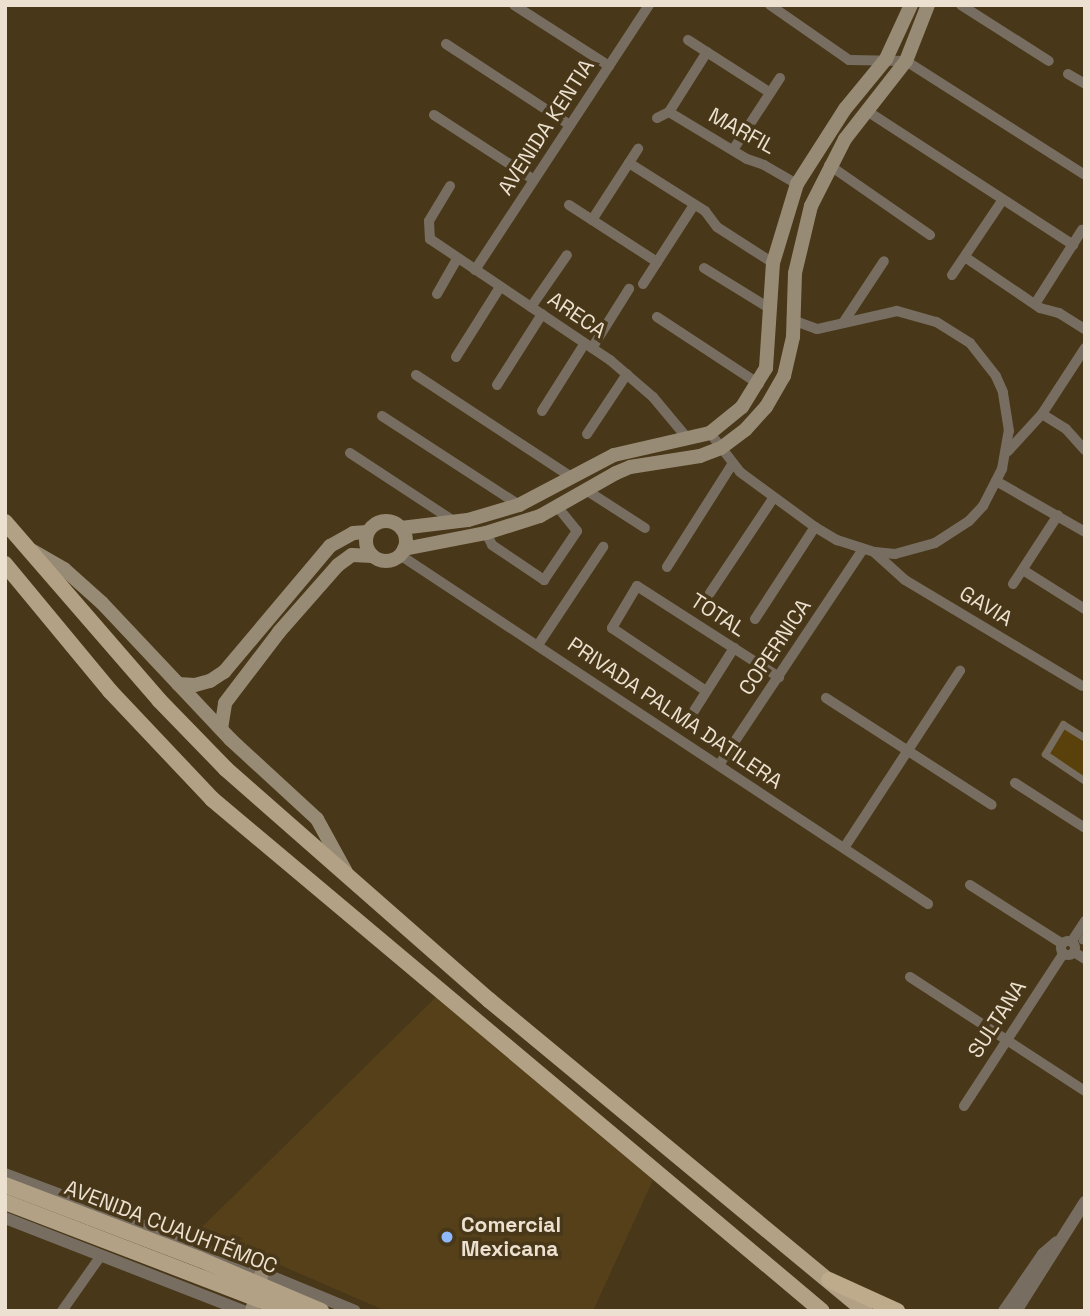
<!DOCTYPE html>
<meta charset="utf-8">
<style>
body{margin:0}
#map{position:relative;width:1090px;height:1316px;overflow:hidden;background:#483718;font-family:"Space Grotesk",sans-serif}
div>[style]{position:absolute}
.built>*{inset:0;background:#554019}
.green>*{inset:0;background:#5a410b}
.pedestrian>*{height:7px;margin:-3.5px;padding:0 3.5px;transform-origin:3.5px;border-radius:3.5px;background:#776e61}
.minor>*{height:10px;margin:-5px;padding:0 5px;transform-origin:5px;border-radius:5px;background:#776e61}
.minor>.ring{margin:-5px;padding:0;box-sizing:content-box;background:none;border:10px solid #776e61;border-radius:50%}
.tertiary>*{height:12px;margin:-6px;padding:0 6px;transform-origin:6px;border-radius:6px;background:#776e61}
.secondary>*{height:14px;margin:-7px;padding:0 7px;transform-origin:7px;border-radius:7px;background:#988b75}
.secondary>.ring{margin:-7px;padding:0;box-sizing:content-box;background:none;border:14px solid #988b75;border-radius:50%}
.primary>*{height:16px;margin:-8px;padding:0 8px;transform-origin:8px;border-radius:8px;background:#b2a185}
.trunk>*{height:16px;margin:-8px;padding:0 8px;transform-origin:8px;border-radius:8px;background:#beab8c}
.dots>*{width:19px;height:19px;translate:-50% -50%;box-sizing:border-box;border:4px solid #483718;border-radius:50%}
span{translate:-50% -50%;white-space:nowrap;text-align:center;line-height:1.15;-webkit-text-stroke:7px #483718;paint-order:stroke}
.street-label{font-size:21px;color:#ece1d0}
.poi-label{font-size:21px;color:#ece1d0;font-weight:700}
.left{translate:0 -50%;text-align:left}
.frame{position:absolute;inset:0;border:7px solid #ece1d0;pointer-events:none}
</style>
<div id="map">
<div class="built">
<i style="clip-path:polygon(438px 995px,653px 1180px,593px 1311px,386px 1311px,199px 1230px)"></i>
</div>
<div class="green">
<i style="clip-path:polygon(1062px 719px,1085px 734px,1085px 785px,1040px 755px)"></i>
</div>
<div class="pedestrian">
<i style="left:1085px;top:738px;width:26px;rotate:-148deg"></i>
<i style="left:1063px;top:724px;width:35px;rotate:121deg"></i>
<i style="left:1045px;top:754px;width:48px;rotate:34deg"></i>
<i style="left:1085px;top:935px;width:6px;rotate:121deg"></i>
<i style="left:1082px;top:940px;width:3px;rotate:18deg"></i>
</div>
<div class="minor">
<i style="left:514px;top:5px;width:113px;rotate:32.7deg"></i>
<i style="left:770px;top:5px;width:96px;rotate:34.8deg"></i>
<i style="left:849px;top:60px;width:57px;rotate:1deg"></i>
<i style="left:906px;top:61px;width:212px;rotate:32.5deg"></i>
<i style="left:961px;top:5px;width:104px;rotate:32.5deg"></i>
<i style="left:688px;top:40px;width:96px;rotate:32.7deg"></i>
<i style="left:446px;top:44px;width:148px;rotate:33.2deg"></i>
<i style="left:1068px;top:74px;width:20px;rotate:30deg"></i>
<i style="left:867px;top:111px;width:246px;rotate:33deg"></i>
<i style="left:669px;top:112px;width:91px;rotate:31.1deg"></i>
<i style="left:747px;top:159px;width:18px;rotate:19deg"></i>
<i style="left:764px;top:165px;width:38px;rotate:30deg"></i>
<i style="left:434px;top:115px;width:119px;rotate:33deg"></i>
<i style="left:657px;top:118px;width:13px;rotate:-27deg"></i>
<i style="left:669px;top:112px;width:71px;rotate:-57.7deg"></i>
<i style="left:733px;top:150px;width:86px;rotate:-56.9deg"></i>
<i style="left:629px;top:163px;width:90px;rotate:32.3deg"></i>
<i style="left:705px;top:211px;width:20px;rotate:53deg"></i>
<i style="left:717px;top:227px;width:67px;rotate:32.7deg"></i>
<i style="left:829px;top:165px;width:123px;rotate:34.7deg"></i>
<i style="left:450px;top:186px;width:41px;rotate:121deg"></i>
<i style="left:429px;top:221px;width:18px;rotate:87deg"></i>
<i style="left:430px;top:239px;width:217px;rotate:33.9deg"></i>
<i style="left:610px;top:360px;width:57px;rotate:40.7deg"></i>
<i style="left:653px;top:397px;width:55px;rotate:50.2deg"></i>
<i style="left:569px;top:205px;width:105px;rotate:32.9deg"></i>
<i style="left:592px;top:220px;width:85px;rotate:-57.1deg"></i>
<i style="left:965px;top:257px;width:91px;rotate:34.2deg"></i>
<i style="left:1040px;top:308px;width:20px;rotate:15deg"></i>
<i style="left:1059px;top:313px;width:31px;rotate:32deg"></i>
<i style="left:704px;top:268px;width:79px;rotate:31.5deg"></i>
<i style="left:475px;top:270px;width:317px;rotate:-56.7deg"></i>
<i style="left:952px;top:275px;width:89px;rotate:-56deg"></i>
<i style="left:643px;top:284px;width:94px;rotate:-57.2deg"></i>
<i style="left:437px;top:294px;width:40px;rotate:-60.3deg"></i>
<i style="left:1035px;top:304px;width:88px;rotate:-57.6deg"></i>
<i style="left:531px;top:307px;width:63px;rotate:-55.3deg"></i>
<i style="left:657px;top:317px;width:122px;rotate:33.3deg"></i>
<i style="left:843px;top:323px;width:74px;rotate:-56.5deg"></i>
<i style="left:592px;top:348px;width:70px;rotate:-57.9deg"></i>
<i style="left:456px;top:357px;width:83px;rotate:-57.8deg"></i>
<i style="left:416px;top:375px;width:184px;rotate:33.3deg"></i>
<i style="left:497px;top:385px;width:84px;rotate:-57.6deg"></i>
<i style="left:542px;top:411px;width:80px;rotate:-57.7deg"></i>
<i style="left:1042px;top:414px;width:28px;rotate:32deg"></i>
<i style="left:1066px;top:429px;width:28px;rotate:48deg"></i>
<i style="left:382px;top:416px;width:163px;rotate:33deg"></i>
<i style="left:710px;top:433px;width:49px;rotate:52.4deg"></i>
<i style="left:740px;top:472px;width:93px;rotate:36.3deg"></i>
<i style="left:815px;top:527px;width:26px;rotate:31deg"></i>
<i style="left:837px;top:540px;width:40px;rotate:18deg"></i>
<i style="left:875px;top:552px;width:20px;rotate:6deg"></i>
<i style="left:895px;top:554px;width:41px;rotate:-15.4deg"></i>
<i style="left:935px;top:543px;width:40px;rotate:-32.9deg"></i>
<i style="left:969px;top:521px;width:21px;rotate:-47deg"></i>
<i style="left:983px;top:506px;width:42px;rotate:-62.8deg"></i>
<i style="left:1002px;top:469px;width:39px;rotate:-80deg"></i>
<i style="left:1009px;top:431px;width:39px;rotate:-99deg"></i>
<i style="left:1003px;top:392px;width:17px;rotate:-114deg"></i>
<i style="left:996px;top:376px;width:42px;rotate:-128.2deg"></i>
<i style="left:970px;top:343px;width:40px;rotate:-148deg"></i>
<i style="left:936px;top:322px;width:41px;rotate:-164.2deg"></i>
<i style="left:897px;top:311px;width:82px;rotate:167.3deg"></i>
<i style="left:817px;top:329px;width:27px;rotate:-160deg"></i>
<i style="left:587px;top:434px;width:72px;rotate:-56.3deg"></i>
<i style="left:1008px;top:451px;width:50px;rotate:-47.4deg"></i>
<i style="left:1042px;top:414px;width:79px;rotate:-56.9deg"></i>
<i style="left:350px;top:453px;width:126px;rotate:33.3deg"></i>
<i style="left:996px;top:481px;width:103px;rotate:29.8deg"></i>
<i style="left:586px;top:490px;width:70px;rotate:32.8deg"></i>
<i style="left:486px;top:533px;width:13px;rotate:63deg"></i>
<i style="left:492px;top:545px;width:63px;rotate:33.9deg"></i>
<i style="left:544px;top:580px;width:59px;rotate:-56deg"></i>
<i style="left:577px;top:531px;width:32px;rotate:-129deg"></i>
<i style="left:875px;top:553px;width:40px;rotate:42deg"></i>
<i style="left:905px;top:580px;width:206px;rotate:30.9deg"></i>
<i style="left:400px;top:555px;width:633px;rotate:33.46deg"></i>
<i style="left:667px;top:567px;width:123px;rotate:-57.6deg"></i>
<i style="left:1023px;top:570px;width:73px;rotate:32.2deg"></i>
<i style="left:1013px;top:584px;width:82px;rotate:-56.9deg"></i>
<i style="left:637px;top:586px;width:169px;rotate:32.7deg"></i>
<i style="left:637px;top:586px;width:49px;rotate:120.8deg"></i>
<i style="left:612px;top:628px;width:113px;rotate:33.8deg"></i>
<i style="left:710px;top:593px;width:115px;rotate:-56.3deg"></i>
<i style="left:755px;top:619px;width:110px;rotate:-56.9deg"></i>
<i style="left:538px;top:645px;width:118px;rotate:-56.4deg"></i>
<i style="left:826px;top:698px;width:197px;rotate:32.8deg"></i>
<i style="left:694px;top:711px;width:75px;rotate:-57.6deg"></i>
<i style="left:719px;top:765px;width:260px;rotate:-56.3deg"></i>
<i style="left:1015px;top:783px;width:83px;rotate:32.7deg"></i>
<i style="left:844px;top:848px;width:212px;rotate:-56.8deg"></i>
<i style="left:970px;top:885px;width:108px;rotate:32.5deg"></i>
<i class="ring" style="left:1061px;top:941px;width:4px;height:4px"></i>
<i style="left:1072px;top:941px;width:24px;rotate:-57deg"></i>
<i style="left:1074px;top:952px;width:13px;rotate:32deg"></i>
<i style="left:910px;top:977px;width:209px;rotate:33.1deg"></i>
<i style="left:964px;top:1106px;width:181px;rotate:-56.9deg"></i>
<i style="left:62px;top:1311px;width:66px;rotate:-54.9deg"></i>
</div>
<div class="tertiary">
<i style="left:5px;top:1174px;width:210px;rotate:20.6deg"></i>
<i style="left:202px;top:1248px;width:165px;rotate:22.4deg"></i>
<i style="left:5px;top:1218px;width:256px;rotate:21.3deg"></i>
<i style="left:1004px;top:1311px;width:69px;rotate:-55.6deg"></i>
<i style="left:1043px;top:1254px;width:18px;rotate:-41deg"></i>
<i style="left:1016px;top:1311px;width:129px;rotate:-57.7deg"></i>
</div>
<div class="secondary">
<i class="ring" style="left:366px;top:521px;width:26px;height:26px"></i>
<i style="left:401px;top:528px;width:67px;rotate:-6.8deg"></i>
<i style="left:468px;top:520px;width:53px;rotate:-16.4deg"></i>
<i style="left:519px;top:505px;width:107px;rotate:-27.8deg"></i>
<i style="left:614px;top:455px;width:98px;rotate:-12.9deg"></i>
<i style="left:710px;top:433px;width:41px;rotate:-39.1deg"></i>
<i style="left:742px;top:407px;width:46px;rotate:-58.4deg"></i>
<i style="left:766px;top:368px;width:105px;rotate:-86.2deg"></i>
<i style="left:773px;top:263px;width:83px;rotate:-73.1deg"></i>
<i style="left:797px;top:184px;width:89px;rotate:-57.4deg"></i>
<i style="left:845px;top:109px;width:65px;rotate:-50.6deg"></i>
<i style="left:886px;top:59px;width:60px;rotate:-65.2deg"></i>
<i style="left:404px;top:549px;width:84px;rotate:-11deg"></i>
<i style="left:486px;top:533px;width:57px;rotate:-17.5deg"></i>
<i style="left:540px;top:516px;width:87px;rotate:-29.5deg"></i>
<i style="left:616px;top:473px;width:15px;rotate:-23deg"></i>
<i style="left:630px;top:467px;width:71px;rotate:-8.9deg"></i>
<i style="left:700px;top:456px;width:22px;rotate:-21deg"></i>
<i style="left:721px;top:448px;width:31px;rotate:-37deg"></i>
<i style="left:746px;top:429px;width:30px;rotate:-48deg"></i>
<i style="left:766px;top:407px;width:36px;rotate:-60deg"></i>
<i style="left:784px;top:376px;width:40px;rotate:-77deg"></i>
<i style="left:793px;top:337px;width:64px;rotate:-88.2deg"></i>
<i style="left:795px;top:273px;width:69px;rotate:-76.6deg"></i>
<i style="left:811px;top:206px;width:75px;rotate:-63.1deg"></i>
<i style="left:845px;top:139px;width:99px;rotate:-52deg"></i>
<i style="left:906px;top:61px;width:60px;rotate:-68.6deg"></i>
<i style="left:33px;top:551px;width:36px;rotate:30deg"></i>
<i style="left:64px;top:569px;width:51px;rotate:41.8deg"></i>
<i style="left:102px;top:603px;width:187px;rotate:46.7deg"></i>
<i style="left:230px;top:739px;width:118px;rotate:42.6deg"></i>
<i style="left:317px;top:819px;width:60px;rotate:61.3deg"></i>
<i style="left:178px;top:684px;width:17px;rotate:3deg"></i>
<i style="left:195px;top:685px;width:16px;rotate:-15deg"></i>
<i style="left:210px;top:681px;width:17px;rotate:-33deg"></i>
<i style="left:224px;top:672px;width:165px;rotate:-49.9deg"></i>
<i style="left:330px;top:546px;width:26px;rotate:-29deg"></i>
<i style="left:353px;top:533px;width:15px;rotate:-4deg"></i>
<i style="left:221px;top:729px;width:26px;rotate:-81deg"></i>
<i style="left:225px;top:703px;width:89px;rotate:-52.7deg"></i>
<i style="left:279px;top:632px;width:89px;rotate:-48.6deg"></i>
<i style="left:338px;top:565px;width:17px;rotate:-36deg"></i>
<i style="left:352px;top:555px;width:21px;rotate:3deg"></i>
<i style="left:252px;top:1311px;width:40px;rotate:-75.6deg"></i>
</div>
<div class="primary">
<i style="left:5px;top:522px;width:235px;rotate:49.1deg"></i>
<i style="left:159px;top:700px;width:96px;rotate:45.8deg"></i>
<i style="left:226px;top:769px;width:350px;rotate:41.3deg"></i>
<i style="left:489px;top:1000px;width:488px;rotate:39.6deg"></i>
<i style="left:5px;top:564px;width:165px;rotate:50.4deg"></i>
<i style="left:110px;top:691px;width:149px;rotate:46.6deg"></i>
<i style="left:212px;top:799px;width:796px;rotate:40.01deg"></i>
<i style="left:5px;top:1185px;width:208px;rotate:20.9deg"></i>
<i style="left:199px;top:1259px;width:133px;rotate:23.1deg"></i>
<i style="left:5px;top:1202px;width:304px;rotate:21deg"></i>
</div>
<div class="trunk">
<i style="left:829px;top:1280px;width:75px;rotate:24.5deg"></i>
</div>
<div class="dots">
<i style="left:447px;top:1237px;background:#8fb8fd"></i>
</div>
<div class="street-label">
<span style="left:546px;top:127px;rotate:-57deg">AVENIDA KENTIA</span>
<span style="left:742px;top:131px;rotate:29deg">MARFIL</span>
<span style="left:577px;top:315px;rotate:34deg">ARECA</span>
<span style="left:986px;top:606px;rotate:31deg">GAVIA</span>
<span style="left:718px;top:615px;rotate:33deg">TOTAL</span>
<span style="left:775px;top:647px;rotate:-56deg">COPERNICA</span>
<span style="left:675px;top:713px;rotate:34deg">PRIVADA PALMA DATILERA</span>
<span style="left:997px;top:1019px;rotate:-57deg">SULTANA</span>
<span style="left:171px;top:1227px;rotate:21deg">AVENIDA CUAUHTÉMOC</span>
</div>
<div class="poi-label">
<span class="left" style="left:461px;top:1237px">Comercial<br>Mexicana</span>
</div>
<div class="frame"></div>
</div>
